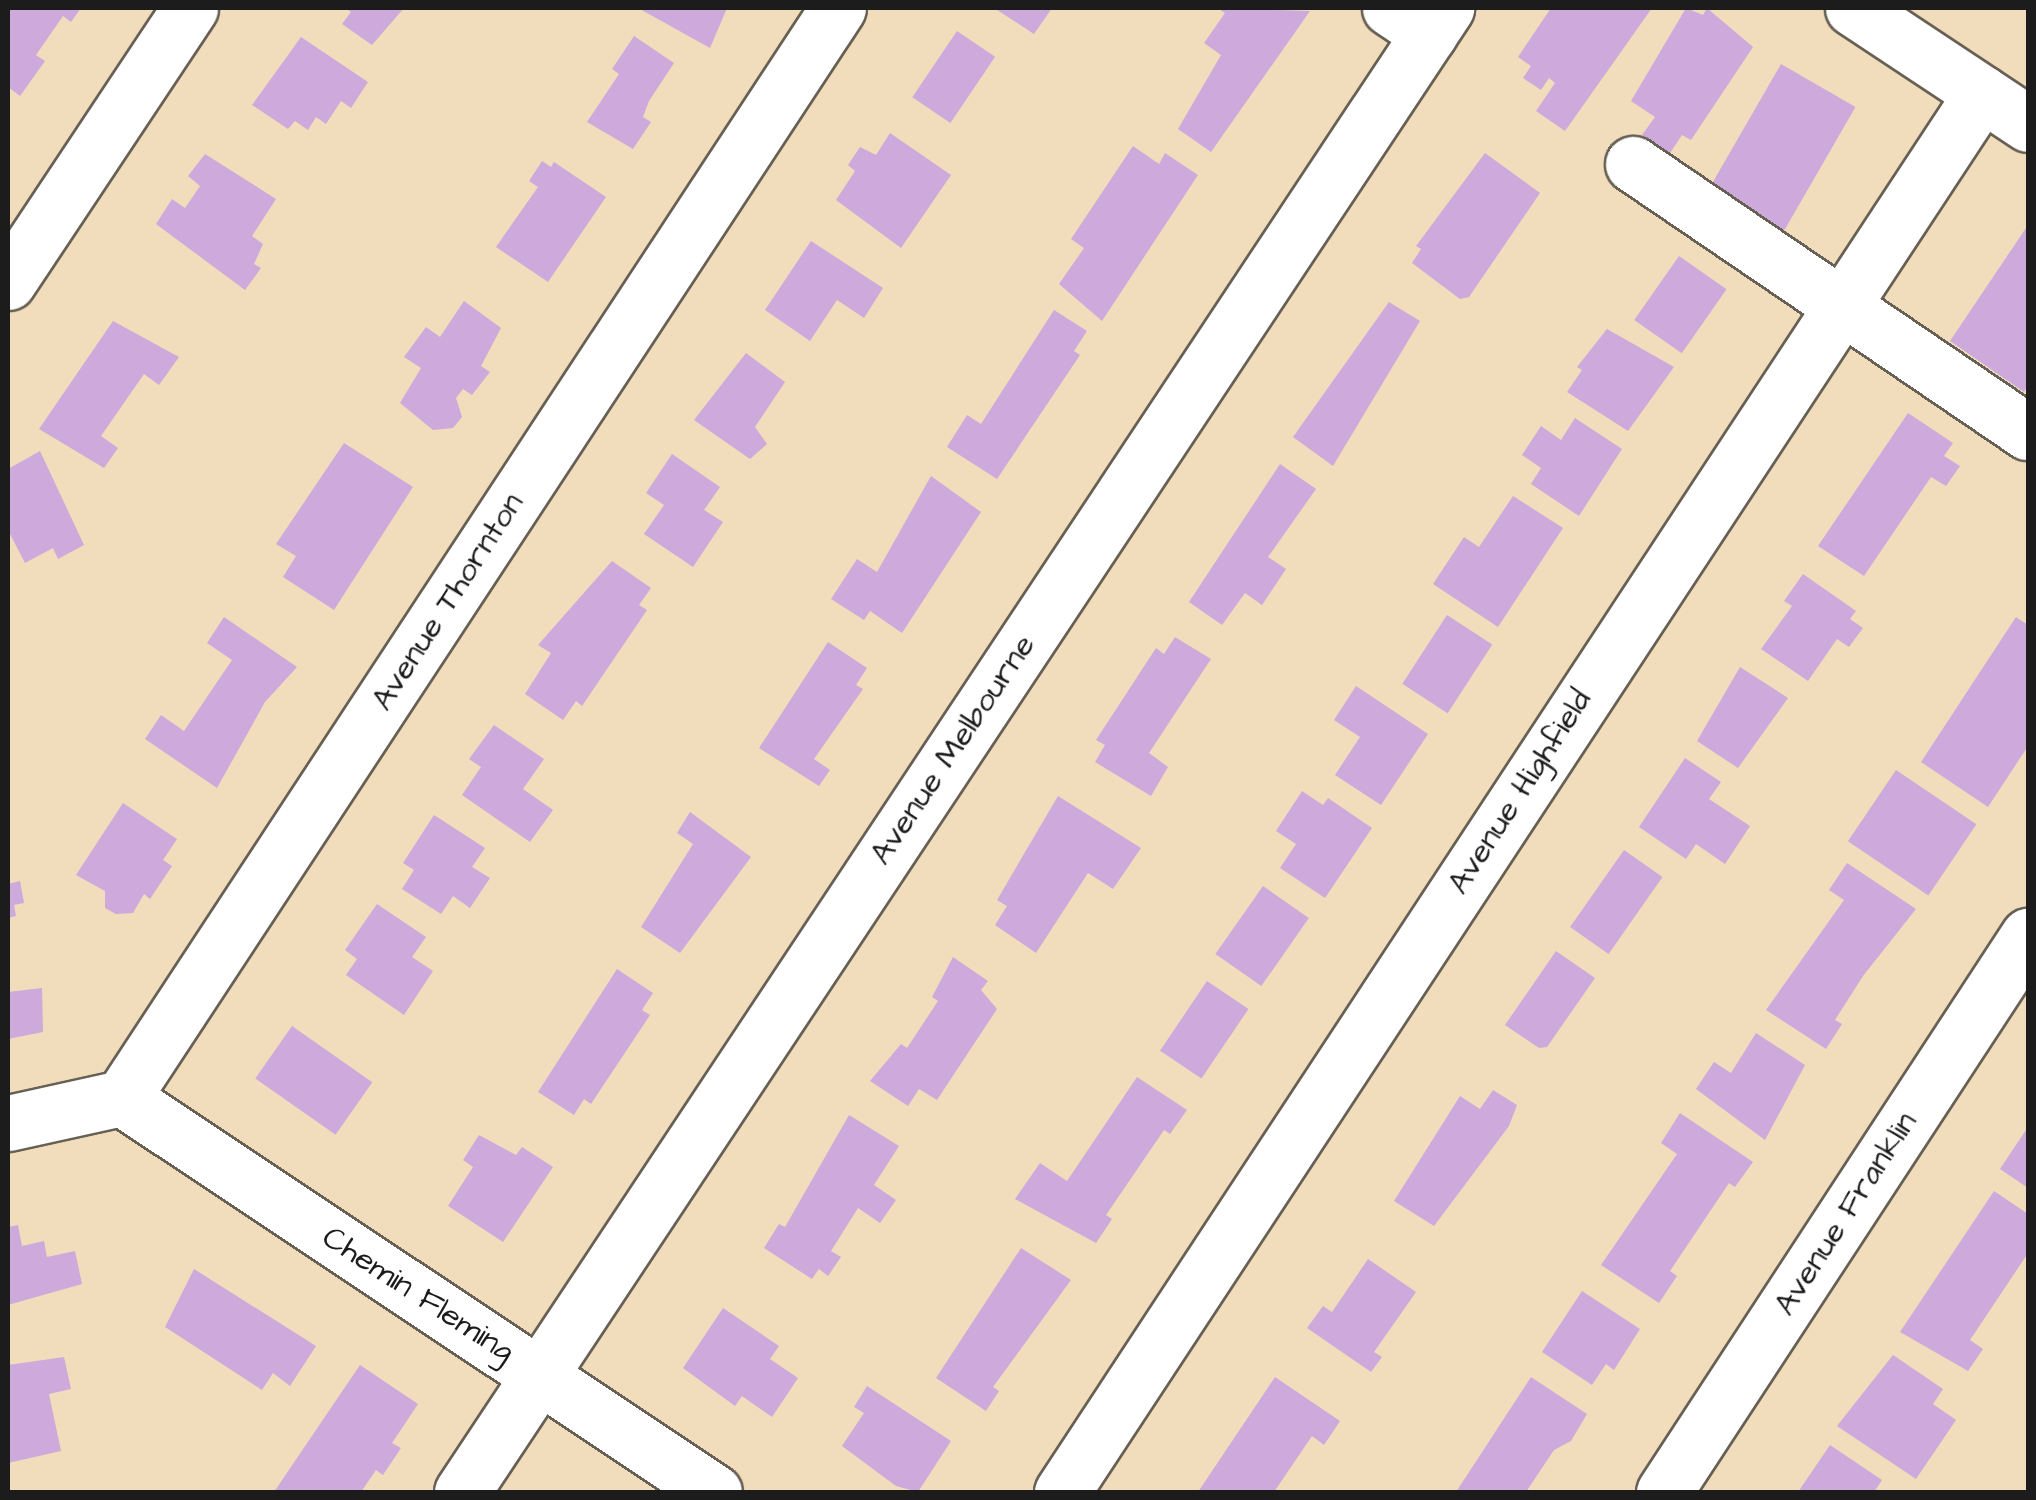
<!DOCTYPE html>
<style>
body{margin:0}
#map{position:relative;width:2036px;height:1500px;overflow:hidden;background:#f1ddbc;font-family:"Architects Daughter",sans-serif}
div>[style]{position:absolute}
.building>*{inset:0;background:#cda9dc;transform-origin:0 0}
.roads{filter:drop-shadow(2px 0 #676054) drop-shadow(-2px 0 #676054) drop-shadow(0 2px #676054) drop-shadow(0 -2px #676054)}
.minor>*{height:55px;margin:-27.5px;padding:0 27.5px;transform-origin:27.5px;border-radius:27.5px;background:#fff}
span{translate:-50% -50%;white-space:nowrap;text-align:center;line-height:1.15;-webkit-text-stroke:10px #fff;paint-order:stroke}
.street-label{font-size:32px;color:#1c1c1c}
.frame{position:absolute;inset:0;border:10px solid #1c1c1c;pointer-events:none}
</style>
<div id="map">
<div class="building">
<i style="clip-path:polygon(8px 8px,81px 8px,71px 22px,63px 16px,36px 55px,45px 61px,20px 96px,8px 87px)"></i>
<i style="clip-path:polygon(345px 8px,404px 8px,372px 45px,342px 24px,351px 12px)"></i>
<i style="clip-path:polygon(638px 8px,727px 8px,710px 48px)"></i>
<i style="clip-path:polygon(994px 8px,1052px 8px,1034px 34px)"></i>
<i style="clip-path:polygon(1217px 8px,1310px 11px,1211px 152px,1178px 129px,1221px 55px,1204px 43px,1225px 13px)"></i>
<i style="clip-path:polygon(1551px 8px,1652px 8px,1565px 131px,1536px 111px,1555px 83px,1549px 78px,1541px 90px,1523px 78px,1531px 66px,1518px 57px)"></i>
<i style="clip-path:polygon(1686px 8px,1703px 15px,1707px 8px,1753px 47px,1691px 140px,1682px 135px,1670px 153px,1642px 135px,1655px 117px,1631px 101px)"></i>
<i style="left:957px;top:31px;width:46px;height:80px;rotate:34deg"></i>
<i style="clip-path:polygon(634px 36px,674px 63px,649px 101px,643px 117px,651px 122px,633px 149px,587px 122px,619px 74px,612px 69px)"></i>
<i style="clip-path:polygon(301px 37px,368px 82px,351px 108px,341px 101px,326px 124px,316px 117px,308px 130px,295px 121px,288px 129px,252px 105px)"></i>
<i style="left:1781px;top:64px;width:86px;height:144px;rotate:30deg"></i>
<i style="clip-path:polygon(890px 133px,951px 175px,901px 248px,836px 200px,855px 171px,848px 165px,860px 147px,876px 155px)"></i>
<i style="clip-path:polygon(1133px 146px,1159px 164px,1165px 153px,1198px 175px,1102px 321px,1059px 284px,1084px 248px,1071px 239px)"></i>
<i style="clip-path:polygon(1485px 153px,1540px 193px,1469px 297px,1460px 299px,1412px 263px,1421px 249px,1416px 246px)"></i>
<i style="clip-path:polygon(205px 154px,276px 199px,252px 236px,263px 244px,254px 264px,261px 268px,245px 290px,156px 224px,172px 199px,185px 208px,200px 186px,188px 176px)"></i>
<i style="clip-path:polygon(542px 161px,551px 167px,554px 162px,606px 197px,548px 282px,496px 247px,538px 187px,529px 181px)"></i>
<i style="clip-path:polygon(2028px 225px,2028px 384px,2024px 392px,1950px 341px)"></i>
<i style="clip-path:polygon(811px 241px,883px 288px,864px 318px,837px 300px,810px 341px,765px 310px)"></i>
<i style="left:1679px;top:256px;width:58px;height:78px;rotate:35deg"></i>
<i style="clip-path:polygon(464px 301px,501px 328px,481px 366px,490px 372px,472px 395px,463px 389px,456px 398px,462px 417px,453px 428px,433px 430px,400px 403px,421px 368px,404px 357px,426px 327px,440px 337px)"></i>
<i style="clip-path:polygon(1389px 302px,1420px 321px,1333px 466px,1293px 437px)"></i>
<i style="clip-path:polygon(1054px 310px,1087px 331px,1074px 351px,1080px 355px,997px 479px,947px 447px,967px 415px,981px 424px)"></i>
<i style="clip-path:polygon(113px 321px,179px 357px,159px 385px,144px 374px,101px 436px,118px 448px,104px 468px,39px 429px)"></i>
<i style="clip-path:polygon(1607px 329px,1674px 367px,1628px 431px,1567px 392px,1582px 370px,1577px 367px)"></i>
<i style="clip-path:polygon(746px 353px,785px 382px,755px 427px,767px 444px,750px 459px,694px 420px)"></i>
<i style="clip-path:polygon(1908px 413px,1953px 443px,1944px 456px,1960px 466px,1946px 486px,1931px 477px,1864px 576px,1818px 546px)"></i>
<i style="clip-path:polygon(1575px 418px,1622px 449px,1579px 516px,1531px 484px,1541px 468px,1522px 455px,1541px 426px,1561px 440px)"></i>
<i style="clip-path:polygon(344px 443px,413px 487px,334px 610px,283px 577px,296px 556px,276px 544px)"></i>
<i style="clip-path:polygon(40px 451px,84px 545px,58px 559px,53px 548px,25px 563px,8px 530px,8px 469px)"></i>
<i style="clip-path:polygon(672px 454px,720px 487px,704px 510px,723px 522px,693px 567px,644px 534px,664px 505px,646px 493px)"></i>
<i style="clip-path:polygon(1280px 464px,1316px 489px,1268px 557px,1286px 569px,1262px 605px,1245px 593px,1222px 625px,1189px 602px)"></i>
<i style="clip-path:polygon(931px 476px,981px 512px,902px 633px,870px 611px,864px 620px,831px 599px,857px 559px,877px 572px)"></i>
<i style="clip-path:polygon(1513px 496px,1563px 528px,1498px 627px,1433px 584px,1464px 537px,1479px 547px)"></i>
<i style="clip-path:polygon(612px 561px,651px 588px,639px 605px,647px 610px,582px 706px,576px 701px,563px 720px,525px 694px,551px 653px,538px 645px)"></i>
<i style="clip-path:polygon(1803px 574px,1856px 611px,1850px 619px,1863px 628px,1849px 647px,1837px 639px,1808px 681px,1761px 649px,1792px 606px,1784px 601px)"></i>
<i style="left:1447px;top:615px;width:54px;height:82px;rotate:33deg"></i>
<i style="clip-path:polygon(224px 617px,297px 667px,265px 702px,217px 788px,145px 739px,161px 715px,184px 731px,232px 660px,207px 643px)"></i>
<i style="clip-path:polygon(2016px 617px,2028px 625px,2028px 746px,1988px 807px,1921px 762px)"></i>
<i style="clip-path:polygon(1175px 637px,1211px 659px,1149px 753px,1168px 767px,1151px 796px,1095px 762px,1105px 745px,1096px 740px,1156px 648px,1164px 654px)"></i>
<i style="clip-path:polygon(828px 642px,867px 668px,856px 685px,863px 689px,814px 759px,830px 770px,819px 786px,759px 748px)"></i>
<i style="clip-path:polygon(1740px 667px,1788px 698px,1738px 768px,1697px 741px)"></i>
<i style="clip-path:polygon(1356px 686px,1428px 734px,1381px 805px,1335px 775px,1360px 737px,1334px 720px)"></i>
<i style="clip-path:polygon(494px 725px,544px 759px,523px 789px,553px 810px,530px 842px,462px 795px,481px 767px,469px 759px)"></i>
<i style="clip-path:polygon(1685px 758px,1721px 782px,1709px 799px,1750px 826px,1725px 864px,1696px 844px,1686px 859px,1639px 827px)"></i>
<i style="left:1896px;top:770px;width:97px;height:86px;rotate:34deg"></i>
<i style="clip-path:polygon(1302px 791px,1323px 805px,1328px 798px,1372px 828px,1325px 898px,1280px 868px,1296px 844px,1276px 831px)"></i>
<i style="clip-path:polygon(1058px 796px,1141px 848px,1113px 889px,1088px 873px,1036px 953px,995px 925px,1007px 906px,997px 900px)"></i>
<i style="clip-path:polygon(123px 803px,177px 839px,163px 860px,172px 866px,150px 899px,144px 894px,133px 913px,116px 914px,105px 908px,105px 891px,76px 875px)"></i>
<i style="clip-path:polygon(690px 812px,751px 857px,680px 953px,641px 927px,693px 844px,677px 833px)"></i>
<i style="clip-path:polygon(434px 815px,485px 848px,472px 867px,490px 878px,470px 908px,453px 896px,441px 914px,402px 889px,414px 870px,403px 863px)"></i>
<i style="left:1624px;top:850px;width:47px;height:94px;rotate:35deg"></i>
<i style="clip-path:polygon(1847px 863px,1916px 909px,1863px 976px,1835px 1020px,1842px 1024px,1826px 1049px,1766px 1010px,1844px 900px,1829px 890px)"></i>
<i style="clip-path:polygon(20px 881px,24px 903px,14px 905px,16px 916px,8px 918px,8px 884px)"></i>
<i style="left:1263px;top:886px;width:56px;height:83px;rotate:35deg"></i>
<i style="clip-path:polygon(377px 904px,426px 937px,412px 957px,433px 971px,404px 1015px,346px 975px,357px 959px,345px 950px)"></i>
<i style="clip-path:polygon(1556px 951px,1595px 978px,1547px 1047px,1539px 1048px,1505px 1025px)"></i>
<i style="clip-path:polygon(953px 957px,988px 981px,981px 990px,997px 1009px,937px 1100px,919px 1089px,908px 1106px,870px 1081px,901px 1044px,907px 1048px,938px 1001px,932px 997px)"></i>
<i style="clip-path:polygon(617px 969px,653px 993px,642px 1010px,650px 1015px,591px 1104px,584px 1099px,574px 1115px,538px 1092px)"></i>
<i style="left:1207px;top:981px;width:50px;height:84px;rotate:34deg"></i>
<i style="clip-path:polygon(42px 988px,43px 1032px,8px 1039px,8px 992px)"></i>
<i style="left:292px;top:1026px;width:98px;height:64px;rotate:35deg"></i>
<i style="clip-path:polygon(1756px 1033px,1805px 1065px,1765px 1140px,1696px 1089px,1714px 1062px,1731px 1073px)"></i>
<i style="clip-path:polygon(1137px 1077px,1187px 1110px,1170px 1134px,1164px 1130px,1106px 1215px,1112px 1219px,1096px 1243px,1015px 1199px,1040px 1163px,1067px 1181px)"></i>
<i style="clip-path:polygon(1493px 1090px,1517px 1105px,1509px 1126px,1434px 1226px,1394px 1201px,1460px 1096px,1480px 1109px)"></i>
<i style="clip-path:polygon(1680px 1113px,1753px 1162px,1735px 1187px,1729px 1183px,1670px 1271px,1677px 1276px,1659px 1303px,1601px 1265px,1677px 1154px,1661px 1143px)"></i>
<i style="clip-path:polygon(849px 1115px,899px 1146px,874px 1185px,896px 1200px,880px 1223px,858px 1208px,831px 1251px,841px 1257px,828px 1276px,819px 1269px,812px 1279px,764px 1248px,779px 1224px,785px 1227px)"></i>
<i style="clip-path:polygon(2028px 1127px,2028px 1188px,2000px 1169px)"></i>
<i style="clip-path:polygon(479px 1135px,516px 1155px,522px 1147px,553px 1167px,503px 1242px,448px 1206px,473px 1167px,463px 1160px)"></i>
<i style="clip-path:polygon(1994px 1191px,2028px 1214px,2028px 1253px,1970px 1340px,1983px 1349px,1968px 1371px,1900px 1332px)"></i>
<i style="clip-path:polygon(18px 1225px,22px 1246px,44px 1241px,47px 1257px,75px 1251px,82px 1284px,8px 1305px,8px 1227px)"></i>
<i style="clip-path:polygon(1021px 1248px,1071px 1280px,993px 1387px,999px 1391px,986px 1411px,936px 1378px)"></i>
<i style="clip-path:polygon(1368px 1259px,1416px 1292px,1374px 1352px,1382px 1357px,1371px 1372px,1307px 1328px,1323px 1306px,1332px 1312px)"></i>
<i style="clip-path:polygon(194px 1269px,316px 1346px,290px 1386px,273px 1373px,262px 1390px,165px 1327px)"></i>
<i style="clip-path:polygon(1582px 1291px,1640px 1329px,1614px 1370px,1606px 1364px,1592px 1385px,1542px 1352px)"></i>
<i style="clip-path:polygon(723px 1308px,779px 1346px,770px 1359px,798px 1378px,772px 1417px,742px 1396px,735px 1406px,683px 1368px)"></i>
<i style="clip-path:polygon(1893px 1355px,1943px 1389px,1933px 1404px,1956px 1420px,1916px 1479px,1837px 1426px)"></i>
<i style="clip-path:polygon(64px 1357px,71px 1389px,49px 1394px,61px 1451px,8px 1463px,8px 1365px)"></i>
<i style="clip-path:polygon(360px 1365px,418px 1404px,392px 1443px,401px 1448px,383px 1475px,376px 1470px,361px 1492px,274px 1492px)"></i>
<i style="clip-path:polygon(1275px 1377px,1340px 1421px,1324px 1445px,1312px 1436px,1274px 1492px,1198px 1492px)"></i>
<i style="clip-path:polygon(1531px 1377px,1587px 1414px,1571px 1441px,1554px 1450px,1526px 1492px,1456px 1492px)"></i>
<i style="clip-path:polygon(867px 1386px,951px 1441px,918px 1492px,896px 1486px,842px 1446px,864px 1413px,854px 1407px)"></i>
<i style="clip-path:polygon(1830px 1445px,1882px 1480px,1874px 1492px,1798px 1492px)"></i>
</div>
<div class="roads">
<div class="minor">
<i style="left:1390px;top:8px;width:47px;rotate:33.7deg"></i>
<i style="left:1853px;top:8px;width:210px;rotate:33.5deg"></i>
<i style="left:1633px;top:164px;width:477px;rotate:34.2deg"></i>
<i style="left:8px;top:282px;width:329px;rotate:-56.4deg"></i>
<i style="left:122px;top:1098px;width:711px;rotate:33.65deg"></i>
<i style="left:8px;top:1123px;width:117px;rotate:-12.4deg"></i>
<i style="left:122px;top:1098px;width:1304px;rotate:-56.7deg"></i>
<i style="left:462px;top:1492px;width:1781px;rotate:-56.45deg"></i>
<i style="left:1062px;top:1492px;width:1674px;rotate:-56.67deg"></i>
<i style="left:1664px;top:1492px;width:665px;rotate:-56.79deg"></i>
</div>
</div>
<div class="street-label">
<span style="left:448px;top:602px;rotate:-57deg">Avenue Thornton</span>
<span style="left:953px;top:750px;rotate:-56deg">Avenue Melbourne</span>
<span style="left:1520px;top:792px;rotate:-57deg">Avenue Highfield</span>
<span style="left:1846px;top:1214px;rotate:-57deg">Avenue Franklin</span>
<span style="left:418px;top:1295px;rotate:33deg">Chemin Fleming</span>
</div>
<div class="frame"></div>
</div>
